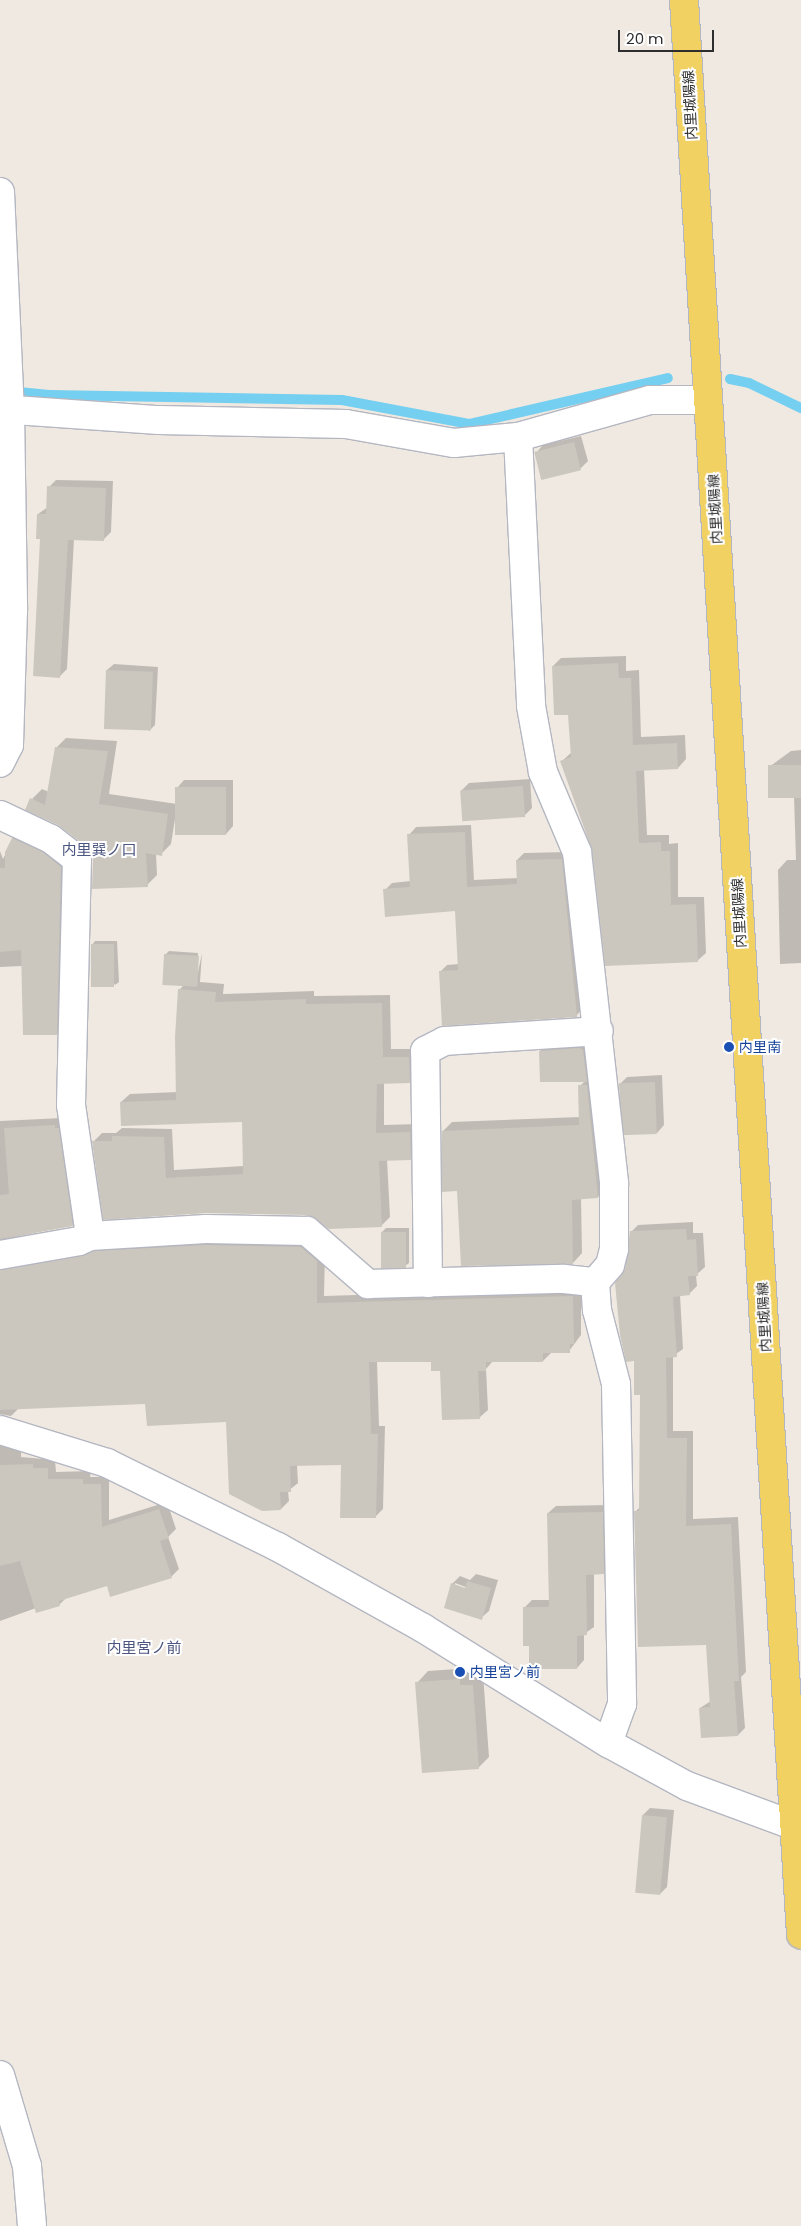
<!DOCTYPE html>
<meta charset="utf-8">
<style>
body{margin:0}
#map{position:relative;width:801px;height:2226px;overflow:hidden;background:#efe9e1;font-family:Poppins,"Noto Sans JP",sans-serif}
div>[style]{position:absolute}
.shadow>*{inset:0;background:#0003}
.stream>*{height:10px;margin:-5px;padding:0 5px;transform-origin:5px;border-radius:5px;background:#75cff0}
.building>*{inset:0;background:#cbc7bf;transform-origin:0 0}
.roads{filter:drop-shadow(1px 0 #b4b7c1) drop-shadow(-1px 0 #b4b7c1) drop-shadow(0 1px #b4b7c1) drop-shadow(0 -1px #b4b7c1)}
.minor>*{height:28px;margin:-14px;padding:0 14px;transform-origin:14px;border-radius:14px;background:#fff}
.major>*{height:28px;margin:-14px;padding:0 14px;transform-origin:14px;border-radius:14px;background:#f2d163}
.dots>*{width:14px;height:14px;translate:-50% -50%;box-sizing:border-box;border:2px solid #fff;border-radius:50%}
span{translate:-50% -50%;white-space:nowrap;text-align:center;line-height:1.15;-webkit-text-stroke:4px #fff;paint-order:stroke}
.street-label{font-size:14px;color:#2e2e2e}
.transit-label{font-size:14px;color:#164399}
.left{translate:0 -50%;text-align:left}
.neighbourhood-label{font-size:15px;color:#4d5680}
.scale{position:absolute;left:618px;top:30px;width:96px;height:22px;box-sizing:border-box;border:2px solid #2e2e2e;border-top:0;padding-left:6px;font-size:15px;line-height:18px;white-space:nowrap;color:#2e2e2e;-webkit-text-stroke:4px #fff;paint-order:stroke}
</style>
<div id="map">
<div class="shadow">
<i style="clip-path:polygon(581px 436px,588px 461px,580px 469px,536px 453px,543px 445px)"></i>
<i style="clip-path:polygon(56px 480px,113px 481px,111px 532px,103px 540px,74px 539px,67px 669px,60px 676px,38px 514px,48px 507px,49px 487px)"></i>
<i style="clip-path:polygon(626px 656px,626px 671px,639px 670px,641px 737px,685px 735px,686px 759px,678px 768px,644px 769px,647px 835px,669px 835px,669px 844px,678px 843px,678px 897px,704px 897px,706px 953px,697px 961px,594px 850px,562px 761px,572px 752px,570px 714px,553px 666px,561px 658px)"></i>
<i style="clip-path:polygon(114px 664px,158px 667px,155px 725px,149px 731px,107px 670px)"></i>
<i style="clip-path:polygon(66px 738px,117px 741px,109px 794px,177px 804px,177px 788px,184px 780px,233px 780px,233px 826px,226px 834px,175px 819px,171px 844px,161px 854px,156px 854px,157px 875px,147px 885px,94px 859px,88px 846px,32px 799px,42px 789px,49px 792px,56px 748px)"></i>
<i style="clip-path:polygon(801px 750px,801px 963px,780px 964px,778px 870px,787px 860px,796px 860px,794px 797px,769px 767px,791px 751px)"></i>
<i style="clip-path:polygon(530px 779px,532px 808px,524px 816px,461px 791px,469px 783px)"></i>
<i style="clip-path:polygon(471px 825px,474px 880px,518px 878px,517px 860px,524px 853px,569px 852px,583px 1008px,576px 1016px,440px 972px,447px 965px,459px 964px,456px 910px,385px 890px,392px 883px,411px 881px,409px 835px,416px 827px)"></i>
<i style="clip-path:polygon(21px 830px,69px 858px,65px 1025px,57px 1034px,22px 966px,0 967px,0 851px,3px 859px,13px 838px)"></i>
<i style="clip-path:polygon(95px 941px,117px 941px,119px 982px,115px 985px,92px 945px)"></i>
<i style="clip-path:polygon(169px 951px,198px 953px,196px 982px,202px 953px,200px 982px,224px 984px,223px 994px,314px 991px,314px 996px,390px 995px,391px 1049px,417px 1049px,418px 1074px,409px 1082px,384px 1082px,384px 1125px,418px 1124px,419px 1150px,410px 1158px,387px 1159px,390px 1217px,381px 1226px,308px 1214px,206px 1212px,93px 1142px,102px 1133px,116px 1133px,122px 1128px,172px 1129px,174px 1170px,244px 1166px,243px 1121px,121px 1102px,130px 1094px,178px 1092px,180px 989px,184px 985px,165px 955px)"></i>
<i style="clip-path:polygon(548px 1043px,591px 1043px,607px 1188px,598px 1197px,581px 1198px,582px 1253px,573px 1263px,458px 1190px,443px 1131px,452px 1122px,580px 1117px,580px 1086px,585px 1081px,540px 1051px)"></i>
<i style="clip-path:polygon(662px 1075px,664px 1125px,657px 1133px,620px 1084px,627px 1077px)"></i>
<i style="clip-path:polygon(62px 1118px,80px 1217px,72px 1225px,0 1240px,0 1121px)"></i>
<i style="clip-path:polygon(693px 1222px,693px 1233px,703px 1233px,705px 1267px,696px 1275px,697px 1286px,689px 1294px,680px 1295px,683px 1349px,673px 1356px,673px 1431px,693px 1431px,693px 1519px,738px 1517px,746px 1672px,741px 1677px,745px 1728px,738px 1735px,700px 1708px,711px 1701px,707px 1644px,635px 1512px,641px 1506px,642px 1394px,635px 1360px,626px 1269px,631px 1232px,638px 1225px)"></i>
<i style="clip-path:polygon(386px 1228px,409px 1228px,409px 1263px,405px 1266px,382px 1232px)"></i>
<i style="clip-path:polygon(309px 1239px,325px 1253px,324px 1296px,581px 1288px,581px 1335px,569px 1351px,551px 1353px,543px 1361px,493px 1361px,486px 1369px,488px 1410px,480px 1417px,432px 1361px,377px 1361px,379px 1426px,385px 1426px,383px 1509px,375px 1517px,343px 1464px,297px 1465px,298px 1483px,288px 1491px,289px 1501px,281px 1509px,228px 1421px,147px 1403px,19px 1408px,11px 1416px,0 1414px,0 1259px,103px 1244px)"></i>
<i style="clip-path:polygon(0 1434px,21px 1443px,21px 1457px,55px 1460px,56px 1472px,91px 1471px,90px 1477px,109px 1477px,109px 1520px,167px 1502px,176px 1529px,168px 1537px,179px 1569px,171px 1577px,108px 1584px,67px 1597px,60px 1604px,37px 1611px,36px 1608px,0 1621px)"></i>
<i style="clip-path:polygon(610px 1505px,611px 1565px,603px 1573px,594px 1573px,594px 1627px,584px 1634px,584px 1660px,577px 1668px,530px 1645px,525px 1607px,532px 1600px,550px 1600px,548px 1513px,556px 1506px)"></i>
<i style="clip-path:polygon(evenodd,476px 1574px,498px 1580px,489px 1611px,481px 1618px,452px 1584px,460px 1576px,470px 1580px,476px 1574px,455px 1583px,471px 1589px,471px 1591px,455px 1586px,455px 1583px)"></i>
<i style="clip-path:polygon(471px 1668px,471px 1675px,483px 1674px,489px 1757px,478px 1768px,417px 1683px,428px 1671px)"></i>
<i style="clip-path:polygon(650px 1808px,674px 1810px,667px 1887px,660px 1894px,643px 1815px)"></i>
</div>
<div class="stream">
<i style="left:730px;top:379px;width:19px;rotate:12deg"></i>
<i style="left:749px;top:383px;width:58px;rotate:25.7deg"></i>
<i style="left:9px;top:391px;width:40px;rotate:5.7deg"></i>
<i style="left:49px;top:395px;width:293px;rotate:1deg"></i>
<i style="left:342px;top:400px;width:129px;rotate:10.7deg"></i>
<i style="left:469px;top:424px;width:204px;rotate:-13deg"></i>
</div>
<div class="building">
<i style="left:574px;top:442px;width:29px;height:41px;rotate:76deg"></i>
<i style="clip-path:polygon(47px 486px,106px 488px,104px 541px,68px 540px,60px 678px,33px 676px,40px 539px,36px 539px,37px 514px,46px 514px)"></i>
<i style="clip-path:polygon(618px 663px,619px 678px,631px 678px,633px 745px,677px 743px,678px 769px,636px 771px,639px 843px,661px 842px,661px 851px,670px 851px,671px 905px,696px 904px,698px 962px,605px 966px,592px 850px,560px 761px,571px 757px,568px 715px,554px 715px,552px 666px)"></i>
<i style="left:106px;top:670px;width:47px;height:59px;rotate:2deg"></i>
<i style="clip-path:polygon(55px 747px,108px 751px,99px 804px,168px 814px,162px 856px,146px 853px,148px 887px,92px 889px,93px 859px,87px 847px,58px 825px,25px 810px,30px 798px,45px 805px)"></i>
<i style="left:801px;top:765px;width:33px;height:33px;rotate:90deg"></i>
<i style="left:523px;top:786px;width:31px;height:63px;rotate:86deg"></i>
<i style="left:175px;top:787px;width:51px;height:48px"></i>
<i style="clip-path:polygon(465px 832px,467px 887px,517px 884px,516px 860px,562px 859px,577px 1017px,442px 1026px,439px 971px,458px 970px,455px 911px,385px 917px,383px 889px,410px 887px,407px 834px)"></i>
<i style="clip-path:polygon(12px 838px,43px 852px,61px 867px,57px 1035px,23px 1035px,21px 950px,0 952px,0 868px,5px 868px,5px 852px)"></i>
<i style="left:91px;top:944px;width:23px;height:43px"></i>
<i style="left:164px;top:954px;width:35px;height:31px;rotate:3deg"></i>
<i style="clip-path:polygon(178px 989px,216px 992px,215px 1002px,306px 999px,306px 1004px,382px 1003px,383px 1057px,409px 1057px,410px 1083px,377px 1084px,376px 1133px,410px 1132px,411px 1160px,379px 1161px,382px 1227px,329px 1229px,307px 1215px,206px 1213px,103px 1220px,92px 1141px,112px 1141px,112px 1136px,164px 1137px,166px 1178px,243px 1174px,242px 1122px,121px 1126px,120px 1102px,176px 1100px,175px 1037px)"></i>
<i style="clip-path:polygon(579px 1048px,583px 1050px,587px 1082px,540px 1082px,539px 1051px)"></i>
<i style="left:655px;top:1082px;width:52px;height:36px;rotate:88deg"></i>
<i style="clip-path:polygon(578px 1085px,587px 1085px,598px 1198px,572px 1200px,573px 1264px,461px 1266px,457px 1191px,442px 1192px,442px 1131px,579px 1125px)"></i>
<i style="clip-path:polygon(55px 1125px,55px 1128px,59px 1128px,73px 1226px,0 1239px,0 1195px,9px 1194px,4px 1128px)"></i>
<i style="clip-path:polygon(686px 1229px,687px 1240px,696px 1239px,698px 1276px,688px 1276px,690px 1295px,673px 1297px,677px 1357px,666px 1358px,667px 1438px,687px 1438px,686px 1526px,731px 1524px,739px 1681px,734px 1681px,738px 1736px,701px 1738px,699px 1708px,710px 1707px,706px 1645px,638px 1647px,634px 1511px,639px 1511px,640px 1395px,634px 1395px,634px 1361px,626px 1362px,620px 1335px,615px 1283px,625px 1269px,630px 1231px)"></i>
<i style="left:381px;top:1232px;width:25px;height:36px"></i>
<i style="clip-path:polygon(206px 1245px,301px 1247px,317px 1261px,317px 1303px,573px 1296px,574px 1344px,570px 1344px,570px 1353px,543px 1353px,543px 1362px,486px 1362px,486px 1371px,478px 1371px,480px 1419px,442px 1420px,440px 1371px,431px 1371px,431px 1362px,369px 1362px,371px 1434px,378px 1434px,376px 1518px,340px 1518px,341px 1465px,290px 1466px,291px 1492px,280px 1492px,281px 1510px,262px 1511px,229px 1494px,226px 1422px,147px 1426px,145px 1404px,0 1410px,0 1270px,94px 1251px)"></i>
<i style="clip-path:polygon(33px 1464px,33px 1468px,48px 1468px,48px 1479px,83px 1479px,83px 1484px,101px 1484px,102px 1527px,159px 1509px,169px 1538px,160px 1541px,172px 1578px,110px 1597px,107px 1586px,59px 1601px,60px 1606px,36px 1613px,20px 1561px,0 1566px,0 1465px)"></i>
<i style="clip-path:polygon(603px 1512px,604px 1574px,586px 1575px,587px 1635px,577px 1636px,577px 1669px,529px 1669px,529px 1646px,523px 1646px,523px 1607px,549px 1607px,547px 1513px)"></i>
<i style="clip-path:polygon(467px 1581px,491px 1588px,482px 1620px,444px 1608px,451px 1583px,465px 1588px)"></i>
<i style="clip-path:polygon(460px 1679px,460px 1685px,473px 1685px,479px 1769px,422px 1773px,415px 1682px)"></i>
<i style="left:642px;top:1815px;width:25px;height:78px;rotate:5deg"></i>
</div>
<div class="roads">
<div class="minor">
<i style="left:0;top:192px;width:219px;rotate:87.4deg"></i>
<i style="left:10px;top:411px;width:199px;rotate:89.1deg"></i>
<i style="left:13px;top:610px;width:135px;rotate:91.7deg"></i>
<i style="left:9px;top:745px;width:20px;rotate:117deg"></i>
<i style="left:0;top:409px;width:159px;rotate:4deg"></i>
<i style="left:159px;top:420px;width:187px;rotate:1.2deg"></i>
<i style="left:346px;top:424px;width:110px;rotate:10deg"></i>
<i style="left:454px;top:443px;width:64px;rotate:-5.4deg"></i>
<i style="left:518px;top:437px;width:137px;rotate:-15.7deg"></i>
<i style="left:650px;top:400px;width:58px"></i>
<i style="left:518px;top:437px;width:269px;rotate:87.2deg"></i>
<i style="left:531px;top:706px;width:67px;rotate:79.7deg"></i>
<i style="left:543px;top:772px;width:87px;rotate:67deg"></i>
<i style="left:577px;top:852px;width:334px;rotate:83.6deg"></i>
<i style="left:614px;top:1184px;width:65px;rotate:90deg"></i>
<i style="left:614px;top:1249px;width:16px;rotate:104deg"></i>
<i style="left:610px;top:1265px;width:23px;rotate:131deg"></i>
<i style="left:595px;top:1282px;width:28px;rotate:86deg"></i>
<i style="left:597px;top:1310px;width:76px;rotate:75.6deg"></i>
<i style="left:616px;top:1384px;width:320px;rotate:88.9deg"></i>
<i style="left:622px;top:1704px;width:41px;rotate:109.7deg"></i>
<i style="left:0;top:815px;width:56px;rotate:25.2deg"></i>
<i style="left:51px;top:839px;width:33px;rotate:38deg"></i>
<i style="left:77px;top:859px;width:246px;rotate:91.4deg"></i>
<i style="left:71px;top:1105px;width:132px;rotate:81.7deg"></i>
<i style="left:90px;top:1236px;width:116px;rotate:-3.5deg"></i>
<i style="left:206px;top:1229px;width:101px;rotate:1.1deg"></i>
<i style="left:307px;top:1231px;width:81px;rotate:41deg"></i>
<i style="left:368px;top:1284px;width:196px;rotate:-1.5deg"></i>
<i style="left:564px;top:1279px;width:31px;rotate:6deg"></i>
<i style="left:0;top:1255px;width:80px;rotate:-10deg"></i>
<i style="left:79px;top:1241px;width:12px;rotate:-24deg"></i>
<i style="left:428px;top:1283px;width:232px;rotate:-90.7deg"></i>
<i style="left:425px;top:1051px;width:22px;rotate:-27deg"></i>
<i style="left:445px;top:1041px;width:154px;rotate:-3.7deg"></i>
<i style="left:0;top:1430px;width:112px;rotate:17.1deg"></i>
<i style="left:107px;top:1463px;width:191px;rotate:26.2deg"></i>
<i style="left:278px;top:1547px;width:166px;rotate:29.2deg"></i>
<i style="left:423px;top:1628px;width:218px;rotate:31.9deg"></i>
<i style="left:608px;top:1743px;width:90px;rotate:28.6deg"></i>
<i style="left:687px;top:1786px;width:115px;rotate:20.3deg"></i>
<i style="left:0;top:2075px;width:95px;rotate:73.5deg"></i>
<i style="left:27px;top:2166px;width:60px;rotate:85.2deg"></i>
</div>
<div class="major">
<i style="left:684px;top:0;width:1938px;rotate:86.54deg"></i>
</div>
</div>
<div class="dots">
<i style="left:729px;top:1047px;background:#1a4fb4"></i>
<i style="left:460px;top:1672px;background:#1a4fb4"></i>
</div>
<div class="street-label">
<span style="left:690px;top:105px;rotate:-93deg">内里城陽線</span>
<span style="left:715px;top:509px;rotate:-93deg">内里城陽線</span>
<span style="left:739px;top:913px;rotate:-93deg">内里城陽線</span>
<span style="left:764px;top:1317px;rotate:-93deg">内里城陽線</span>
</div>
<div class="transit-label">
<span class="left" style="left:739px;top:1047px">内里南</span>
<span class="left" style="left:470px;top:1672px">内里宮ノ前</span>
</div>
<div class="neighbourhood-label">
<span style="left:99px;top:850px">内里巽ノ口</span>
<span style="left:144px;top:1648px">内里宮ノ前</span>
</div>
<div class="scale">20 m</div>
</div>
